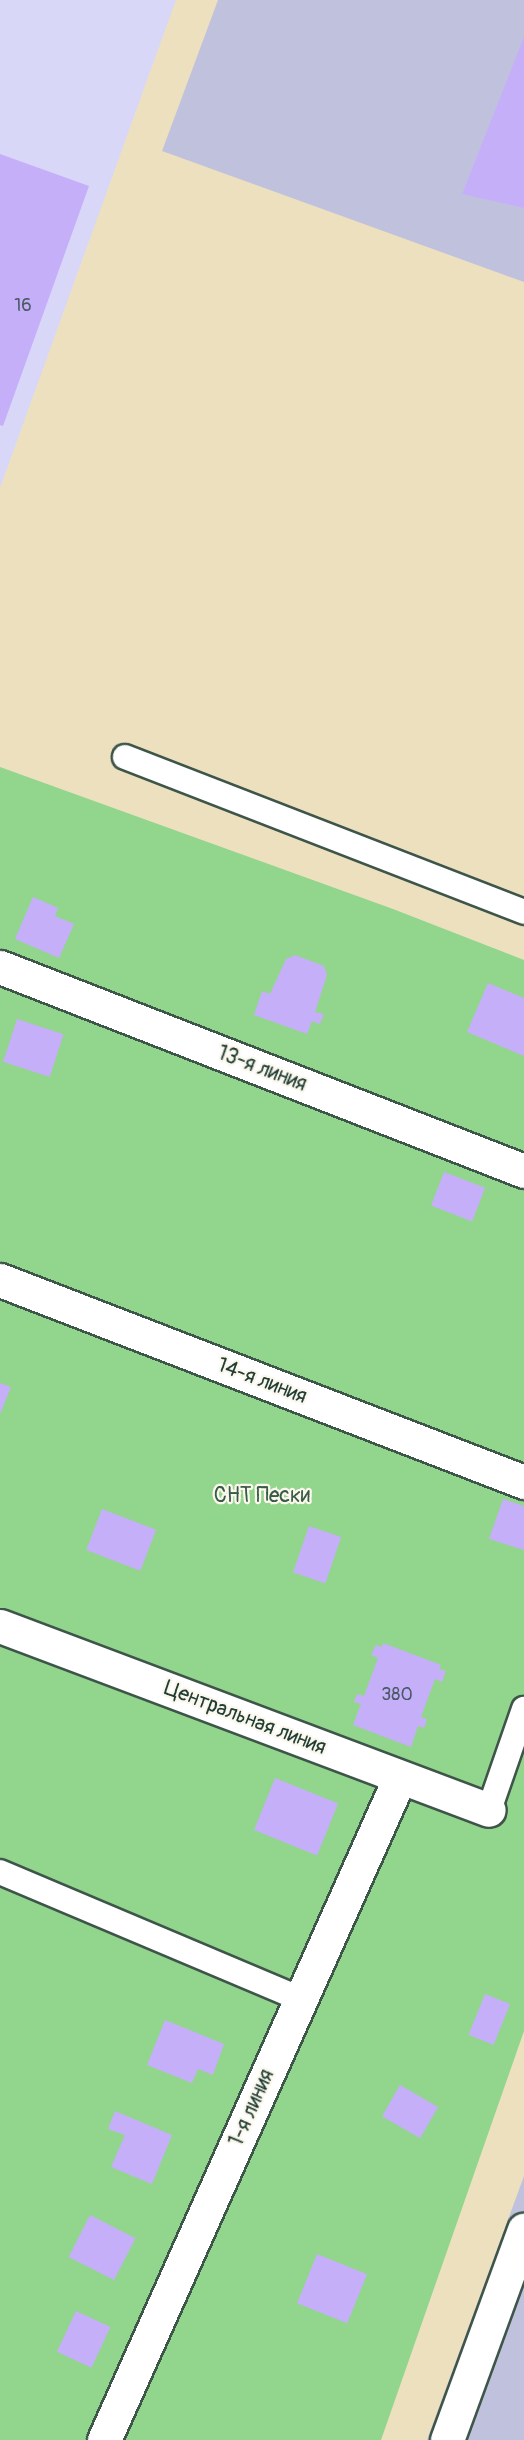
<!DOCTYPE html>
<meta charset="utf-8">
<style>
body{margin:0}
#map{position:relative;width:524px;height:2440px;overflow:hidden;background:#ede0bf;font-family:Pangolin,sans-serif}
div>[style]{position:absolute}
.built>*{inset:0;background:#d9d7f8}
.industrial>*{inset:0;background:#c0c2dd}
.green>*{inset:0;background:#92d58d}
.building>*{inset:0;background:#c6aff9;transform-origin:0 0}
.roads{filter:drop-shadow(2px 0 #3e5549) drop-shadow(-2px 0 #3e5549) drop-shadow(0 2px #3e5549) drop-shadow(0 -2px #3e5549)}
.service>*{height:24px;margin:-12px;padding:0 12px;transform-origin:12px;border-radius:12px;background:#fff}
.minor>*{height:33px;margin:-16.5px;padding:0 16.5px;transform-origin:16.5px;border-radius:16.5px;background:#fff}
span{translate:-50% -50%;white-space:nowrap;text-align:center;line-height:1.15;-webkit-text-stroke:4.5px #fbf7ec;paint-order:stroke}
.number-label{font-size:18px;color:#495a65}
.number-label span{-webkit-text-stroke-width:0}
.street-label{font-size:21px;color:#1f3d34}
.park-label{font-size:21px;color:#365b46}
</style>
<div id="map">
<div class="built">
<i style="clip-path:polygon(0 0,176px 0,0 488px)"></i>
</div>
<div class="industrial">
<i style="clip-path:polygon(218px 0,524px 0,524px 282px,162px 151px)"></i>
<i style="clip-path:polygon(524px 2176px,524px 2440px,427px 2440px)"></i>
</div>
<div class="green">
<i style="clip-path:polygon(0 767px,393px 909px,524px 960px,524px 2031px,381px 2440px,0 2440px)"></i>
</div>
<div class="building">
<i style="clip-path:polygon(524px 37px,524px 208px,462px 194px)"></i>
<i style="clip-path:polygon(0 154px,89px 186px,3px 426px,0 425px)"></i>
<i style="clip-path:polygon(33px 897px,58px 908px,55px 916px,74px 924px,59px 958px,15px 939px)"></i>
<i style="clip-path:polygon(295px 955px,324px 966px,327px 975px,315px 1012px,324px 1014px,320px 1024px,312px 1021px,307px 1034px,254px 1015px,262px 991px,270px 994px,286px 959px)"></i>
<i style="clip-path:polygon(488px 983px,524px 998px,524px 1056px,467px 1032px)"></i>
<i style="left:17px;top:1019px;width:49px;height:45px;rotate:18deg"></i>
<i style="left:444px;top:1172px;width:44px;height:36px;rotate:21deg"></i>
<i style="clip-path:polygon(0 1383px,11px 1387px,0 1414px)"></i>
<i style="clip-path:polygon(503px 1499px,524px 1506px,524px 1550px,489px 1539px)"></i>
<i style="left:102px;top:1509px;width:58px;height:44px;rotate:21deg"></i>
<i style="left:309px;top:1526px;width:34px;height:49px;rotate:19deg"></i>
<i style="clip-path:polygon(383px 1643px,441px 1665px,439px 1669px,446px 1671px,442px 1682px,435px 1679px,421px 1717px,427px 1719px,424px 1728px,418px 1726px,411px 1747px,353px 1725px,361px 1704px,354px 1702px,357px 1694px,364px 1696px,378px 1658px,371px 1655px,376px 1645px,382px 1647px)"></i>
<i style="left:275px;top:1778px;width:68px;height:56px;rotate:22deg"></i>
<i style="left:485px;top:1994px;width:27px;height:44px;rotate:22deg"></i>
<i style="clip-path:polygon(165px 2020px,224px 2044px,213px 2075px,198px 2069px,192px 2083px,147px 2065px)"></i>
<i style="left:400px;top:2085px;width:44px;height:36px;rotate:30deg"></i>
<i style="clip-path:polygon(115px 2111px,172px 2135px,152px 2184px,111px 2167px,125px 2135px,108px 2129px)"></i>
<i style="left:90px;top:2215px;width:51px;height:47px;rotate:27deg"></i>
<i style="left:317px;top:2254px;width:54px;height:53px;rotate:22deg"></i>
<i style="left:76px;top:2311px;width:38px;height:45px;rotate:25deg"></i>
</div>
<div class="roads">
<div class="service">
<i style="left:125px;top:757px;width:428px;rotate:21.2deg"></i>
<i style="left:489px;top:1810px;width:107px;rotate:-70.9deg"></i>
<i style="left:0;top:1872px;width:326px;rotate:22.9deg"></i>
</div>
<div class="minor">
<i style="left:0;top:967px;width:562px;rotate:21.27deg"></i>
<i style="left:0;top:1280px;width:562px;rotate:21.08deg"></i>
<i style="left:0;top:1626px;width:522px;rotate:20.62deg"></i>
<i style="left:104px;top:2440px;width:726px;rotate:-65.94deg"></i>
<i style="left:447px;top:2440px;width:224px;rotate:-69.9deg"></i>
</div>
</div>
<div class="number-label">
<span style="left:23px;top:306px">16</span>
<span style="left:397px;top:1695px">380</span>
</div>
<div class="street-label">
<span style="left:262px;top:1069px;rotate:21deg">13-я линия</span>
<span style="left:262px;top:1381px;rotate:21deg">14-я линия</span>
<span style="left:245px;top:1718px;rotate:21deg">Центральная линия</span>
<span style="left:252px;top:2108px;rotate:-66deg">1-я линия</span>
</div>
<div class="park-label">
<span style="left:262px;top:1496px">СНТ Пески</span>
</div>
</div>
